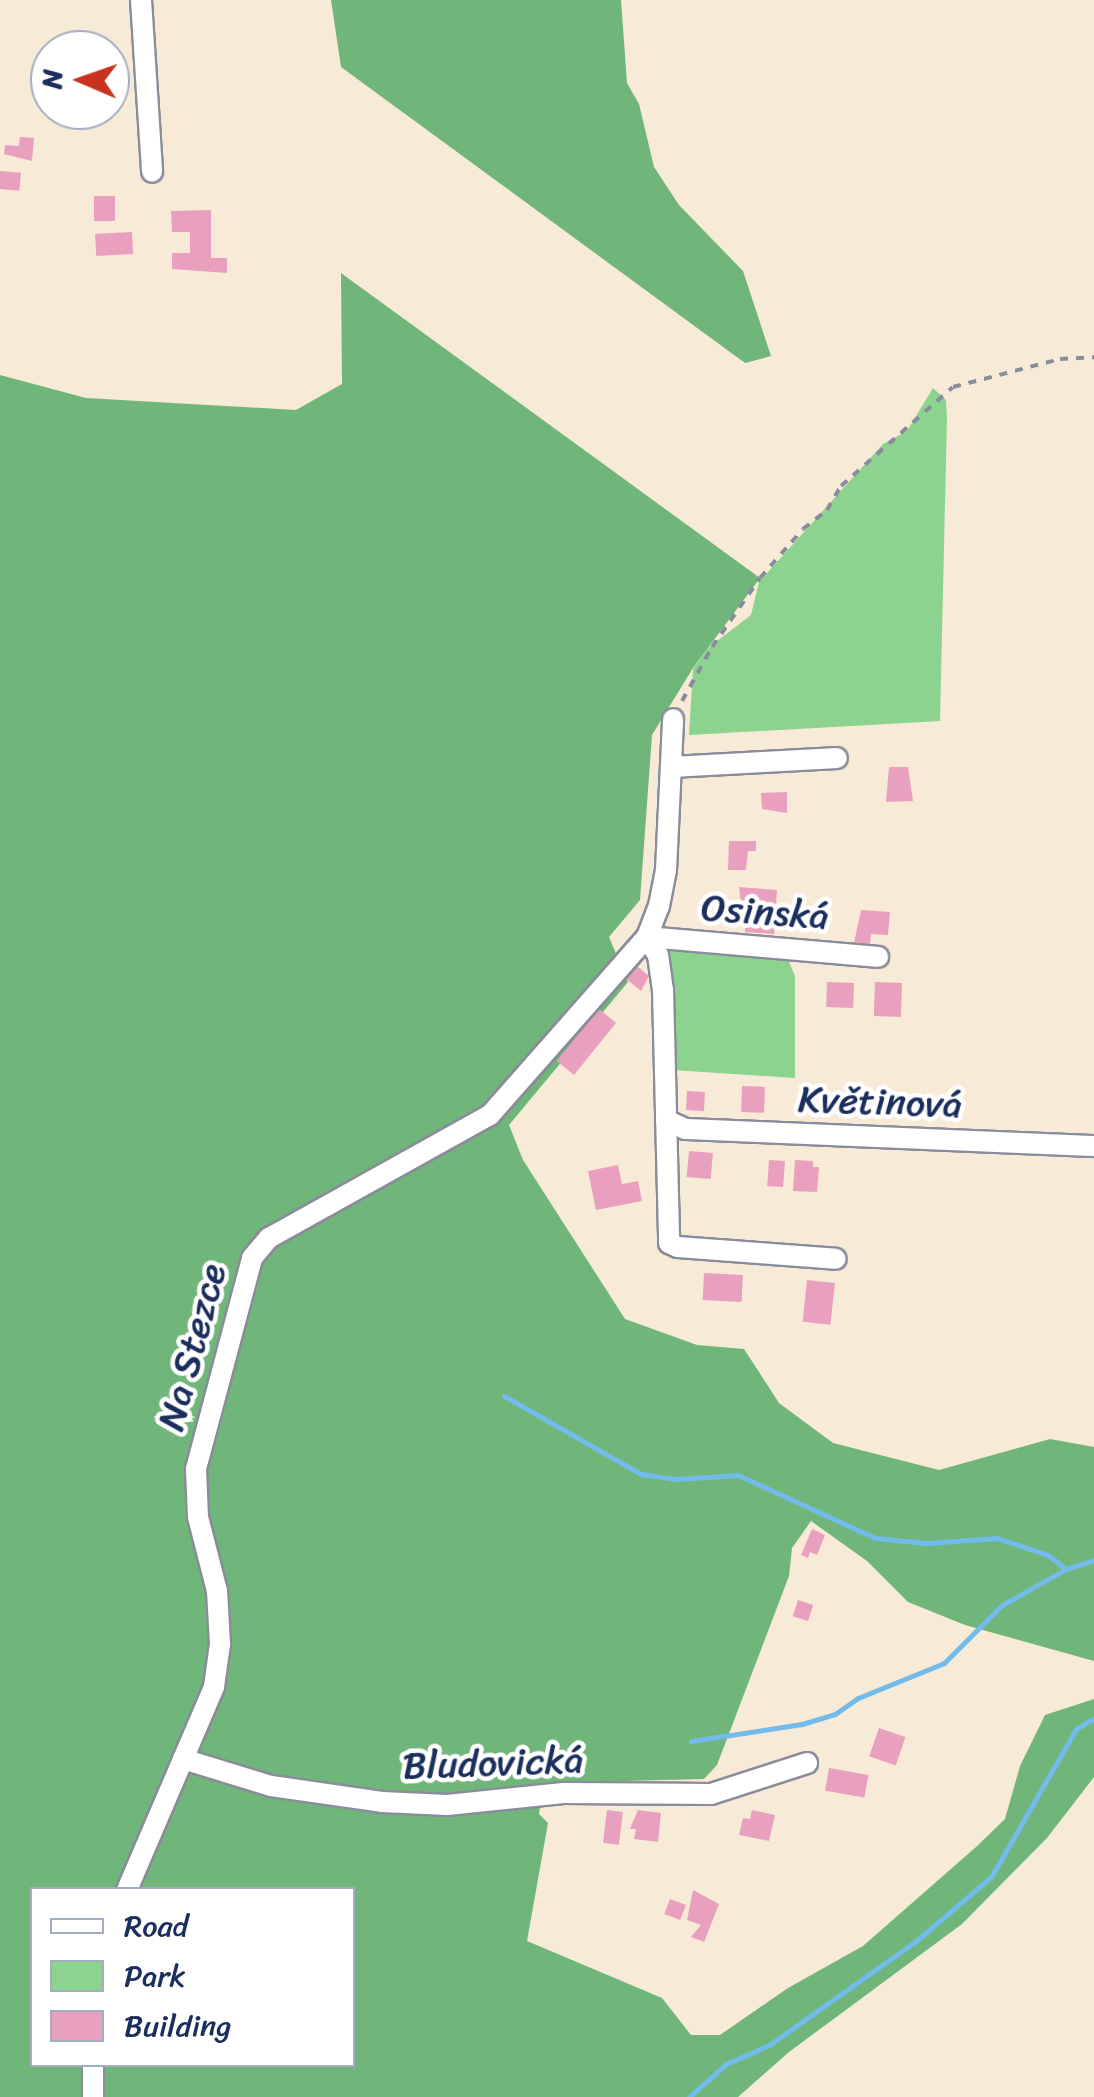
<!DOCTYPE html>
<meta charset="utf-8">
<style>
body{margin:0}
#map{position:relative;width:1094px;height:2097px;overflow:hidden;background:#f7ead7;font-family:Sriracha,sans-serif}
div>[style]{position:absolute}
.green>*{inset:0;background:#8bd38f}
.forest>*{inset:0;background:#70b57a}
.stream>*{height:5px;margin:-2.5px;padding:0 2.5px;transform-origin:2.5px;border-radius:2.5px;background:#73bbeb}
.building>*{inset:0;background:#e9a0be;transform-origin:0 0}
.path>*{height:4px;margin-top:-2px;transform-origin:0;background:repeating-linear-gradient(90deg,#898c9a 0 8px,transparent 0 16px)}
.roads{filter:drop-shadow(2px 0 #898c9a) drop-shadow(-2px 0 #898c9a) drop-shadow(0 2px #898c9a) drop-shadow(0 -2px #898c9a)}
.street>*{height:20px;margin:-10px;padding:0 10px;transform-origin:10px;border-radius:10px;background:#fff}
span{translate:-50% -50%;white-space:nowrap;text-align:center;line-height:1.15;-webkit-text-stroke:9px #fff;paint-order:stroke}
.street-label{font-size:38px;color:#1b2f5e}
.legend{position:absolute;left:30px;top:1887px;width:325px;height:180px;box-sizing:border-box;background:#fff;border:2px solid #a4acbf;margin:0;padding:12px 18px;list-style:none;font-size:30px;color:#1b2f5e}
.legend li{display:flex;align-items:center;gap:20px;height:50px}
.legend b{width:50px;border:2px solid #a4acbf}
.north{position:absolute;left:30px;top:30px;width:100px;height:100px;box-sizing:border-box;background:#fff;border:2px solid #a4acbf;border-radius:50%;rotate:272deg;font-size:28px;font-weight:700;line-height:40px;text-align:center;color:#1b2f5e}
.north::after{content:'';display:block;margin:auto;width:35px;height:45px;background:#c8321e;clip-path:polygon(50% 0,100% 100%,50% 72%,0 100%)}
</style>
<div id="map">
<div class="green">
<i style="clip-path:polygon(933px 388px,946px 400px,947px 417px,940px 721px,689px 735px,693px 669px,708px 648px,751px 615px,759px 582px,883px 444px,907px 431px)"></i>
<i style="clip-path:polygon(669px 951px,787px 957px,795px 976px,795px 1078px,672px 1070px)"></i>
</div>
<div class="forest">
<i style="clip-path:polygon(331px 0,621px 0,627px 83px,639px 104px,654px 167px,679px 205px,743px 271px,771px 356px,745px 363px,341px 67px)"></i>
<i style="clip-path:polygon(evenodd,341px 273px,760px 578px,693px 668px,652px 735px,640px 900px,609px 937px,628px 982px,509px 1125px,523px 1160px,625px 1319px,697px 1345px,744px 1349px,779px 1403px,833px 1443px,939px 1470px,1050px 1439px,1094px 1447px,1094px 1661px,965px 1625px,908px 1602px,867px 1561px,811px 1521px,792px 1548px,789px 1576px,717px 1765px,704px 1779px,544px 1783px,539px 1814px,548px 1823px,527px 1941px,662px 1998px,691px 2035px,720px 2035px,788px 1988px,863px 1946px,976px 1847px,1005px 1819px,1020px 1766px,1045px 1715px,1094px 1699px,1094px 1777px,1047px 1838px,962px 1924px,789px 2052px,738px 2097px,0 2097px,0 375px,86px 398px,296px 410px,342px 384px,341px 273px,32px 1890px,352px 1890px,352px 2064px,32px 2064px,32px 1890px)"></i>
</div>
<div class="stream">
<i style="left:504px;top:1396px;width:158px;rotate:29.7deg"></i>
<i style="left:641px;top:1474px;width:35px;rotate:8deg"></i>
<i style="left:676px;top:1479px;width:62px;rotate:-3.7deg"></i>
<i style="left:738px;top:1475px;width:151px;rotate:24.7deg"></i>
<i style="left:875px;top:1538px;width:51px;rotate:5.6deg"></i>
<i style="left:926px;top:1543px;width:71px;rotate:-4deg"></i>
<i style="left:997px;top:1538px;width:54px;rotate:18.4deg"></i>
<i style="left:1048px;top:1555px;width:23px;rotate:38deg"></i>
<i style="left:691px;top:1741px;width:112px;rotate:-8.7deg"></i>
<i style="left:802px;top:1724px;width:34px;rotate:-17deg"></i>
<i style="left:835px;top:1714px;width:28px;rotate:-35deg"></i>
<i style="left:858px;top:1698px;width:93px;rotate:-22.1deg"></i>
<i style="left:944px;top:1663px;width:82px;rotate:-45deg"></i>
<i style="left:1002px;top:1605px;width:73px;rotate:-29.4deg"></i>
<i style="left:1066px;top:1569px;width:29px;rotate:-18deg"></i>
<i style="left:689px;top:2097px;width:50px;rotate:-41.7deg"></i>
<i style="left:726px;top:2064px;width:47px;rotate:-23.8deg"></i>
<i style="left:769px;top:2045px;width:180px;rotate:-35.3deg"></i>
<i style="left:916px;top:1941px;width:99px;rotate:-40.5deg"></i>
<i style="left:991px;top:1877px;width:171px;rotate:-60.1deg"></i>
<i style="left:1076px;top:1729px;width:21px;rotate:-31deg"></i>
</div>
<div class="building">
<i style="clip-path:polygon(20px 137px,34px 138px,32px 161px,4px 154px,5px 145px,19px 146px)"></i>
<i style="left:0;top:171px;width:21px;height:18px;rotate:5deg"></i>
<i style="left:94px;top:196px;width:21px;height:25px"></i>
<i style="clip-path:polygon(211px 210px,211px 258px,227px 258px,227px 273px,172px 269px,172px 253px,190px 253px,190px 232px,172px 232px,171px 211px)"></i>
<i style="left:132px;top:232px;width:22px;height:37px;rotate:87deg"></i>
<i style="clip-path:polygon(889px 767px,908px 767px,913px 801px,886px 802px)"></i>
<i style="clip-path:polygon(787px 792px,787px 813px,762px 809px,761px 793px)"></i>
<i style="clip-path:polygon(729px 841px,756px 841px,756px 851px,748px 851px,746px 870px,728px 870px)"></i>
<i style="clip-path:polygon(739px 887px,777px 890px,774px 934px,745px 932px,747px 904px,741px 903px)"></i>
<i style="clip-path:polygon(861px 910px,890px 912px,888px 935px,871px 934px,870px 944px,854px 943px)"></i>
<i style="clip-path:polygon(636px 965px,649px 976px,641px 991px,625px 978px)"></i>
<i style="left:827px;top:982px;width:27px;height:25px;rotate:2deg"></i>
<i style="left:875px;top:982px;width:27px;height:34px;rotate:2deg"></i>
<i style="left:599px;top:1009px;width:22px;height:67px;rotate:39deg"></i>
<i style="left:742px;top:1086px;width:23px;height:26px;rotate:2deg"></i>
<i style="left:687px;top:1091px;width:18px;height:19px;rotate:3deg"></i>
<i style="left:689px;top:1151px;width:24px;height:26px;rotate:5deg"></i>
<i style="left:769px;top:1160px;width:16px;height:26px;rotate:4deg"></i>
<i style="clip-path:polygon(795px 1160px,813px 1161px,813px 1167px,819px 1167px,817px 1192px,793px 1191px)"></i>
<i style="clip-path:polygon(618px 1165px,622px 1184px,638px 1181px,642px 1201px,596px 1210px,588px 1171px)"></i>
<i style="left:704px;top:1273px;width:39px;height:27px;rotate:3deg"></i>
<i style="left:807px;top:1280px;width:28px;height:42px;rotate:6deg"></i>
<i style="clip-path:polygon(812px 1529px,825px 1535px,817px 1555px,810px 1552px,808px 1558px,801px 1555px)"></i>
<i style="left:798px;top:1600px;width:16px;height:17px;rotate:18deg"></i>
<i style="left:879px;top:1728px;width:28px;height:30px;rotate:19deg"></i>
<i style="left:829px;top:1768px;width:40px;height:23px;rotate:10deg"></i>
<i style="left:607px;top:1810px;width:16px;height:33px;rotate:7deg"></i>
<i style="clip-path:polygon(638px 1810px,661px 1813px,658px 1842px,634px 1839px,636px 1829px,630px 1829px)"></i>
<i style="clip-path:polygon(752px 1810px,775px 1815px,769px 1841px,739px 1835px,743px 1818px,750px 1819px)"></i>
<i style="clip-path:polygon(693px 1890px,719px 1904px,704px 1942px,691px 1937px,701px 1925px,687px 1920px)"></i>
<i style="left:670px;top:1899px;width:17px;height:16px;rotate:21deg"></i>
</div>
<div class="path">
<i style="left:682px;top:701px;width:62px;rotate:-60.9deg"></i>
<i style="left:712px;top:647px;width:84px;rotate:-55.2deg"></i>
<i style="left:760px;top:578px;width:65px;rotate:-48.7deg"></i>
<i style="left:803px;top:529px;width:31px;rotate:-38deg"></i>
<i style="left:827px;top:510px;width:28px;rotate:-60deg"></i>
<i style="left:841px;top:486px;width:149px;rotate:-41.5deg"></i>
<i style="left:953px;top:387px;width:111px;rotate:-14.7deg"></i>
<i style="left:1060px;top:359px;width:34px;rotate:-3deg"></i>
</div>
<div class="roads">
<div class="street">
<i style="left:141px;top:0;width:172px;rotate:86.3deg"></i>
<i style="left:672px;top:767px;width:165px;rotate:-3.1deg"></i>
<i style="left:647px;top:937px;width:21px;rotate:59deg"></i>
<i style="left:658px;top:955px;width:35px;rotate:82deg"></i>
<i style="left:663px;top:990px;width:253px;rotate:88.6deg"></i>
<i style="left:669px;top:1243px;width:10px;rotate:24deg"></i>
<i style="left:678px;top:1247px;width:158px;rotate:4.3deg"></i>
<i style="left:647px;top:937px;width:232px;rotate:4.9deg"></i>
<i style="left:666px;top:1120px;width:21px;rotate:25deg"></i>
<i style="left:685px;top:1129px;width:409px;rotate:2.4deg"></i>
<i style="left:183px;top:1759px;width:92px;rotate:17.1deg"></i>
<i style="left:271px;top:1786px;width:112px;rotate:8.2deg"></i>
<i style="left:382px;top:1802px;width:65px;rotate:2.6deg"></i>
<i style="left:447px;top:1805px;width:117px;rotate:-5.9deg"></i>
<i style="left:563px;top:1793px;width:148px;rotate:0.4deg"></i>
<i style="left:711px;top:1794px;width:101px;rotate:-17.9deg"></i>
<i style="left:127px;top:1890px;width:221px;rotate:-66.8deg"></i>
<i style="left:214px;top:1687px;width:43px;rotate:-82.1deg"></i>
<i style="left:220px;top:1644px;width:53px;rotate:-93.2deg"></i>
<i style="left:217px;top:1591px;width:76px;rotate:-104.4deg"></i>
<i style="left:198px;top:1517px;width:48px;rotate:-92.4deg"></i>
<i style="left:196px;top:1469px;width:218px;rotate:-75.1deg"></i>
<i style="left:252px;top:1258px;width:26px;rotate:-50deg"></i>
<i style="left:269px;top:1238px;width:253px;rotate:-29.1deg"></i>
<i style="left:490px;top:1115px;width:237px;rotate:-48.6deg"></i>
<i style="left:647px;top:937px;width:33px;rotate:-69deg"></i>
<i style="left:659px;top:906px;width:37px;rotate:-79deg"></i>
<i style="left:666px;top:870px;width:151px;rotate:-87.3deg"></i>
<i style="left:93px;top:2097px;width:33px;rotate:-90deg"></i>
</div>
</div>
<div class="street-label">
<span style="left:765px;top:912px;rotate:4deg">Osinská</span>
<span style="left:880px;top:1102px;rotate:2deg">Květinová</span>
<span style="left:192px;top:1347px;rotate:-75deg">Na Stezce</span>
<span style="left:493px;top:1763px;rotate:-2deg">Bludovická</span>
</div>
<ul class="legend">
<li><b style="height:12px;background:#fff"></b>Road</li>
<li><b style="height:28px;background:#8bd38f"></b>Park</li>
<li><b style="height:28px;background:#e9a0be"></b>Building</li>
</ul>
<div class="north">N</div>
</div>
